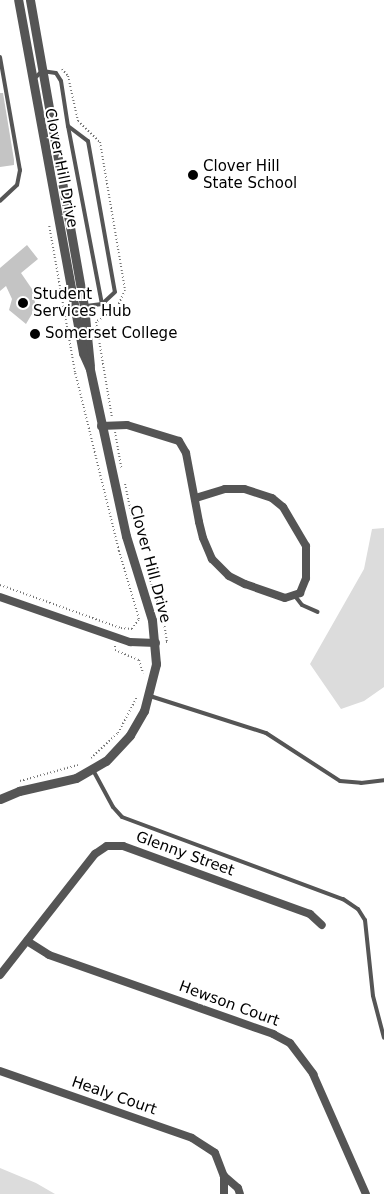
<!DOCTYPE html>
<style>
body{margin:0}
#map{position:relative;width:384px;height:1194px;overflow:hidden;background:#fff;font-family:"DejaVu Sans",sans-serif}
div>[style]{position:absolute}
.green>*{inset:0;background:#dcdcdc}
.building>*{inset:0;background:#c4c4c4}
.path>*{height:2px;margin-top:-1px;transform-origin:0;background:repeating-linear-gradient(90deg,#777 0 1px,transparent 0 3.5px)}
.service>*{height:4px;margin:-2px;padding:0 2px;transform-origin:2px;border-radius:2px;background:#555}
.minor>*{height:8px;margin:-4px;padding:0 4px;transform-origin:4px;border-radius:4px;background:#555}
.tertiary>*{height:9px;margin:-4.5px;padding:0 4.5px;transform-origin:4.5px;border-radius:4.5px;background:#555}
.dots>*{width:14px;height:14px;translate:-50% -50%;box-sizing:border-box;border:2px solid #fff;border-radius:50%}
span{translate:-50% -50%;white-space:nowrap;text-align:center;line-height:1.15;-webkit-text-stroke:4px #fff;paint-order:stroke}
.poi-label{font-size:15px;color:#000}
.left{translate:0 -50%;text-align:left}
.street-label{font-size:15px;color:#000}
</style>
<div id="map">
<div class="green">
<i style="clip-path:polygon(384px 528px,384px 687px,364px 701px,341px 709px,310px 664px,364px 569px,372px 529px)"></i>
<i style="clip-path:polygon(0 1168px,36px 1183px,55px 1194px,0 1194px)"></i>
</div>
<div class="building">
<i style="clip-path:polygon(0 93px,3px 93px,14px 160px,14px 165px,0 167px)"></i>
<i style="clip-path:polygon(27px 245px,38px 259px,21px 273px,32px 289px,36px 307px,26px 324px,9px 310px,12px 299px,6px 286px,0 291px,0 268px)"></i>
</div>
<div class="path">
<i style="left:62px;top:69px;width:9px;rotate:49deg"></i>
<i style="left:68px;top:76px;width:46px;rotate:77.5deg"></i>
<i style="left:78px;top:121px;width:30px;rotate:44deg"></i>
<i style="left:100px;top:142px;width:150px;rotate:80.4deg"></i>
<i style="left:125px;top:290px;width:17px;rotate:114deg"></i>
<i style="left:118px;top:306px;width:27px;rotate:144deg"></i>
<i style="left:96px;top:322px;width:97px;rotate:80.5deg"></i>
<i style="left:115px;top:432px;width:36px;rotate:80deg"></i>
<i style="left:125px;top:484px;width:38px;rotate:78deg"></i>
<i style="left:145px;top:564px;width:62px;rotate:72.1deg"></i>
<i style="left:164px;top:623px;width:19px;rotate:81deg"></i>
<i style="left:167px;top:642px;width:3px;rotate:180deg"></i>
<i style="left:0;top:585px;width:128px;rotate:19.6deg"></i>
<i style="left:121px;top:628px;width:11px;rotate:5deg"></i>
<i style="left:132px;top:629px;width:12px;rotate:-55deg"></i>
<i style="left:139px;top:619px;width:71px;rotate:-106.4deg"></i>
<i style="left:119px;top:551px;width:184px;rotate:-103.8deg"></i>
<i style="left:75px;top:372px;width:150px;rotate:-100deg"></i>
<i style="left:115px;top:646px;width:4px;rotate:90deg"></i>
<i style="left:115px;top:650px;width:26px;rotate:23deg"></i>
<i style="left:139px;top:660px;width:14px;rotate:73deg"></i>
<i style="left:91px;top:758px;width:37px;rotate:-43deg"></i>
<i style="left:118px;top:733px;width:41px;rotate:-62.2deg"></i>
<i style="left:20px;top:781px;width:60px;rotate:-15.4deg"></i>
</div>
<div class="service">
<i style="left:0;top:57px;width:115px;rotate:80deg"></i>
<i style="left:20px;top:170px;width:15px;rotate:101deg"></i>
<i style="left:17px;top:185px;width:23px;rotate:137deg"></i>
<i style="left:35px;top:78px;width:10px;rotate:-45deg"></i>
<i style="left:42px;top:71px;width:14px;rotate:8deg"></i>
<i style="left:56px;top:73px;width:9px;rotate:58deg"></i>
<i style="left:61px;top:81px;width:46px;rotate:81.2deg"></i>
<i style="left:68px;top:126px;width:25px;rotate:37deg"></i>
<i style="left:88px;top:141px;width:153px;rotate:79.9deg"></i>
<i style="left:115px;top:292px;width:18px;rotate:137deg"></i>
<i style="left:102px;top:304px;width:16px;rotate:173deg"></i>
<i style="left:68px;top:126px;width:181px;rotate:79.2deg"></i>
<i style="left:295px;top:596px;width:11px;rotate:52deg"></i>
<i style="left:302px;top:605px;width:17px;rotate:24deg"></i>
<i style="left:150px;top:696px;width:122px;rotate:17.7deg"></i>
<i style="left:266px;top:733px;width:88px;rotate:33deg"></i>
<i style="left:340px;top:781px;width:21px;rotate:5deg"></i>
<i style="left:361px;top:783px;width:23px;rotate:-7deg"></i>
<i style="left:93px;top:770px;width:42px;rotate:61.6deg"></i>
<i style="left:113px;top:807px;width:13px;rotate:48deg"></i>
<i style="left:122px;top:817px;width:236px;rotate:20.4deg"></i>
<i style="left:343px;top:899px;width:18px;rotate:34deg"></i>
<i style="left:358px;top:909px;width:13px;rotate:58deg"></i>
<i style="left:365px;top:920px;width:76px;rotate:84deg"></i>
<i style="left:373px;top:996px;width:43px;rotate:75.3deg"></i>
</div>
<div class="minor">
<i style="left:101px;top:426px;width:26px;rotate:-2deg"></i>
<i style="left:127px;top:425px;width:54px;rotate:17.1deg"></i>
<i style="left:179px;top:441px;width:14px;rotate:60deg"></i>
<i style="left:186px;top:453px;width:70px;rotate:79.3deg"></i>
<i style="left:199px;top:522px;width:16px;rotate:76deg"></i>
<i style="left:203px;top:538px;width:23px;rotate:67deg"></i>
<i style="left:212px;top:559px;width:24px;rotate:45deg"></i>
<i style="left:229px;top:576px;width:18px;rotate:27deg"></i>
<i style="left:245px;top:584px;width:42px;rotate:19.3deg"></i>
<i style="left:285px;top:598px;width:16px;rotate:-18deg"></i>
<i style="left:300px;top:593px;width:16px;rotate:-68deg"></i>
<i style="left:306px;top:578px;width:32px;rotate:-90deg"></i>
<i style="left:306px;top:546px;width:45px;rotate:-120.5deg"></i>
<i style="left:283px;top:507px;width:14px;rotate:-141deg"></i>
<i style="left:272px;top:498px;width:29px;rotate:-162deg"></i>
<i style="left:244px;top:489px;width:19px;rotate:180deg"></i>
<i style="left:225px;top:489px;width:31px;rotate:163deg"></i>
<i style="left:0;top:597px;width:138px;rotate:19.1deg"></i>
<i style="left:130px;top:642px;width:26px;rotate:2deg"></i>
<i style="left:27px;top:941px;width:26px;rotate:32deg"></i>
<i style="left:49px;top:955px;width:238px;rotate:19.4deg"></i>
<i style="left:273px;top:1034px;width:19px;rotate:28deg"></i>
<i style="left:290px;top:1043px;width:39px;rotate:53deg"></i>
<i style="left:313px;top:1074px;width:131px;rotate:66.2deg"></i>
<i style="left:0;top:975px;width:154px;rotate:-51.9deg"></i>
<i style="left:95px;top:854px;width:14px;rotate:-34deg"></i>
<i style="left:107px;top:846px;width:16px"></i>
<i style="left:123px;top:846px;width:199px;rotate:20deg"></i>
<i style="left:310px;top:914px;width:16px;rotate:43deg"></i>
<i style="left:0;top:1071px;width:203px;rotate:19.2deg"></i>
<i style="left:192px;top:1138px;width:27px;rotate:33deg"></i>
<i style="left:215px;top:1153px;width:25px;rotate:69deg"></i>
<i style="left:224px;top:1176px;width:18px;rotate:90deg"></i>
<i style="left:224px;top:1176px;width:18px;rotate:41deg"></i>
<i style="left:238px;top:1188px;width:6px;rotate:72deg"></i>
</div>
<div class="tertiary">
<i style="left:30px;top:0;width:311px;rotate:80deg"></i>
<i style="left:84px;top:306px;width:60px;rotate:84.3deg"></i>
<i style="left:0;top:799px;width:21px;rotate:-23deg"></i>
<i style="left:19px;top:791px;width:58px;rotate:-12.8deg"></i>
<i style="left:76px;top:778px;width:34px;rotate:-30deg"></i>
<i style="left:106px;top:761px;width:35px;rotate:-47deg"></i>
<i style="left:130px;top:735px;width:28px;rotate:-60deg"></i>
<i style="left:144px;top:711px;width:49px;rotate:-75.7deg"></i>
<i style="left:156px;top:664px;width:44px;rotate:-95.2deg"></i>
<i style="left:152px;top:620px;width:88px;rotate:-107.2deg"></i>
<i style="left:126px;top:536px;width:171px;rotate:-102.2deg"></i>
<i style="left:90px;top:369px;width:17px;rotate:-114deg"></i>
<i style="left:83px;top:353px;width:359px;rotate:-100.4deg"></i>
</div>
<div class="dots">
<i style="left:193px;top:175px;background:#000"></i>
<i style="left:23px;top:303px;background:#000"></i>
<i style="left:35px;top:334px;background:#000"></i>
</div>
<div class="poi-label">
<span class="left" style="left:203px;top:175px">Clover Hill<br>State School</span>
<span class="left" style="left:33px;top:303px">Student<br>Services Hub</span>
<span class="left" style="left:45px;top:334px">Somerset College</span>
</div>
<div class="street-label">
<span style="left:61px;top:168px;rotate:79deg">Clover Hill Drive</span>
<span style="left:150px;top:564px;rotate:75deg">Clover Hill Drive</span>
<span style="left:185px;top:854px;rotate:20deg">Glenny Street</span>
<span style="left:229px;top:1004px;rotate:20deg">Hewson Court</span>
<span style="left:114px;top:1096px;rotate:19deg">Healy Court</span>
</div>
</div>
